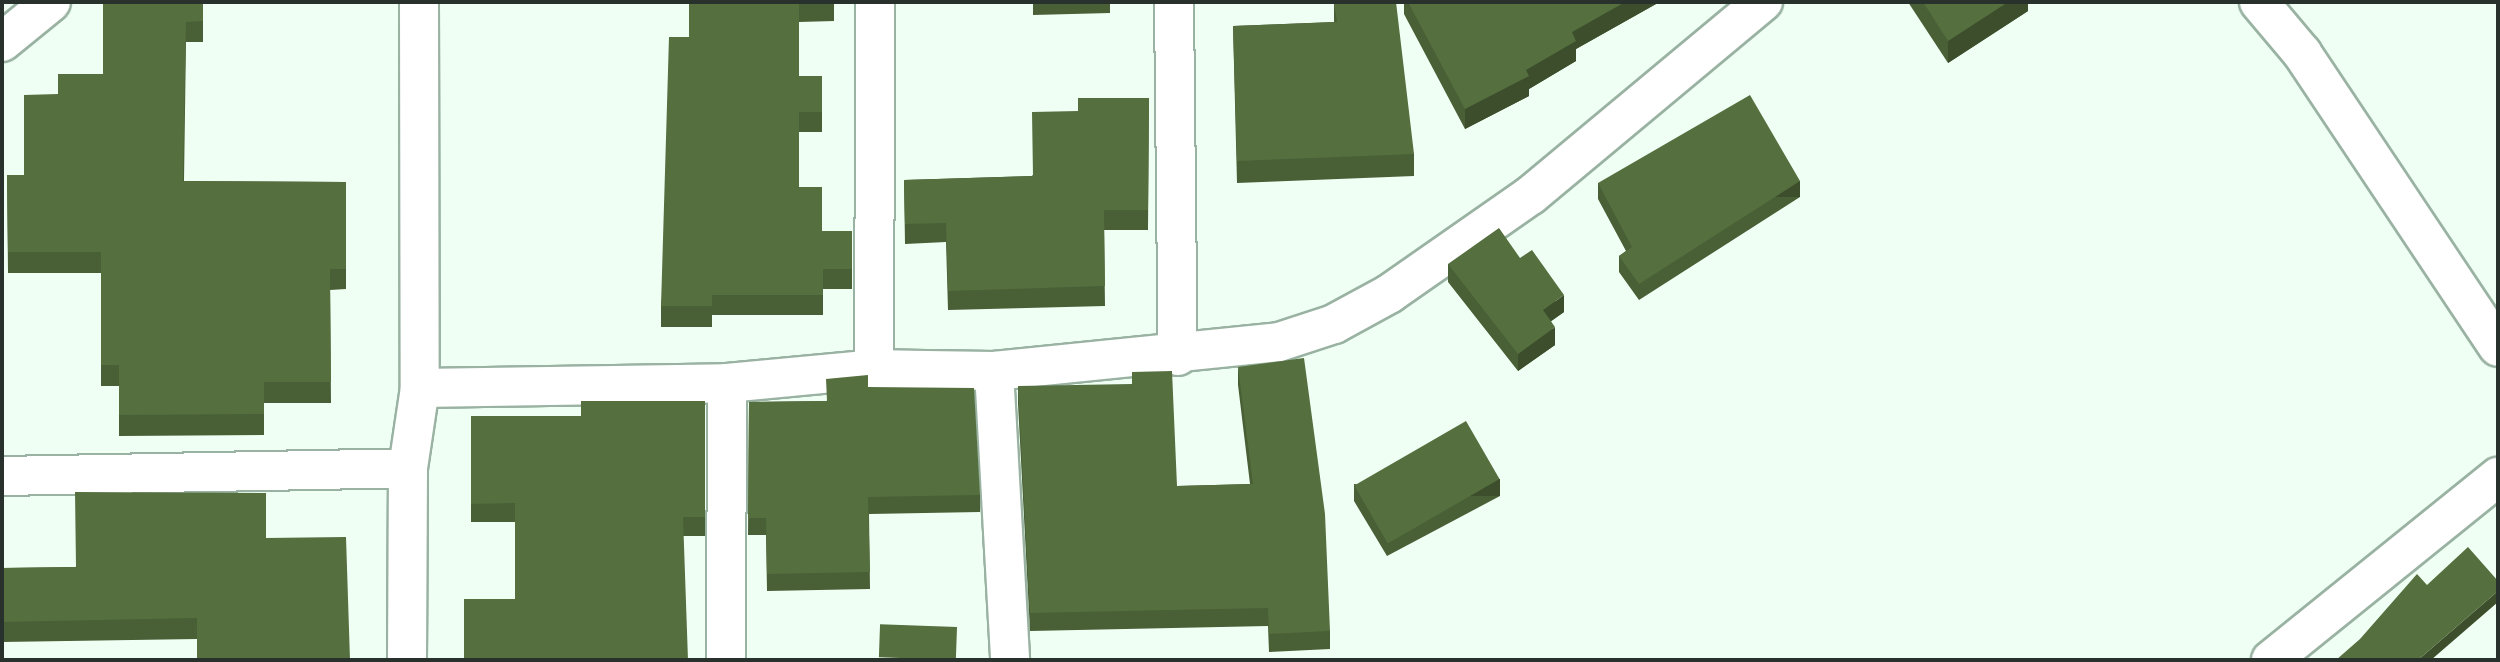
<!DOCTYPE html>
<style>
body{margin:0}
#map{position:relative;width:2500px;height:662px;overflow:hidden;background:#effff4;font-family:"Titillium Web",sans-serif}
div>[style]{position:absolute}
.roads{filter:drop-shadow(2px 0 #99b2a1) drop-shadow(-2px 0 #99b2a1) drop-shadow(0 2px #99b2a1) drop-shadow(0 -2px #99b2a1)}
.minor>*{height:38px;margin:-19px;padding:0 19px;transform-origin:19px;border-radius:19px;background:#fff}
.tertiary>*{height:38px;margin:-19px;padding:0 19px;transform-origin:19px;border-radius:19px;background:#fff}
.wall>*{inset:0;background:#495f36}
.shaded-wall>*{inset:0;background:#3c4e2c;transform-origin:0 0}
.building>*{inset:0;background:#556f3f;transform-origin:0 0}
span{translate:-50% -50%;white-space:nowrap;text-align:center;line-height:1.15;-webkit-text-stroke:7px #fff;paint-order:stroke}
.frame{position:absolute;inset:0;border:4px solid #28312b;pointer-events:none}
</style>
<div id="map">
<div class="roads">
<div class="minor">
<i style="left:1174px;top:2px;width:354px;rotate:89.4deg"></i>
<i style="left:2259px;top:2px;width:67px;rotate:49.9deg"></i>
<i style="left:2302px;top:53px;width:353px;rotate:56.3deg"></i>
<i style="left:2px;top:42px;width:63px;rotate:-39.2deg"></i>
<i style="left:874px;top:369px;width:367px;rotate:-89.8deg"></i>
<i style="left:994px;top:371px;width:289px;rotate:86.8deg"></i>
<i style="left:2px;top:476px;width:406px;rotate:-1.1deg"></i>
<i style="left:408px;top:468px;width:81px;rotate:-81.5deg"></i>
<i style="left:407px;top:660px;width:192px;rotate:-89.7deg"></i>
<i style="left:726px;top:660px;width:277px;rotate:-89.8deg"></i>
<i style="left:2271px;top:660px;width:292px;rotate:-38.9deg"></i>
</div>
<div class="tertiary">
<i style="left:419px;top:2px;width:386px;rotate:89.9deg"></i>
<i style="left:420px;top:388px;width:307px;rotate:-0.9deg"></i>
<i style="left:727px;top:383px;width:148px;rotate:-5.4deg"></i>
<i style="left:874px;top:369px;width:120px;rotate:1deg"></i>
<i style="left:994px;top:371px;width:286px;rotate:-5.8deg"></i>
<i style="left:1279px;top:342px;width:58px;rotate:-18.1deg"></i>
<i style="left:1334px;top:324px;width:63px;rotate:-28.6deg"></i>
<i style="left:1389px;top:294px;width:173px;rotate:-34.9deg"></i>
<i style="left:1531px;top:195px;width:302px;rotate:-39.8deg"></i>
</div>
</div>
<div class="wall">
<i style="clip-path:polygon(203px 2px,203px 42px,186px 42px,184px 181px,346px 182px,346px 289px,330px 290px,331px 403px,264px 403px,264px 435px,119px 436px,119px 386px,101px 386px,101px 273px,8px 273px,7px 175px,24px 175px,58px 94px,103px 74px)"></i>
<i style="clip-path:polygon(689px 2px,834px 2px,834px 21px,799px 22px,799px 76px,822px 76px,822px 132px,799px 132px,799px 187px,822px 231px,852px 231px,852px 289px,823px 289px,823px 315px,712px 315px,712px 327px,661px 327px,661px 306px,689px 37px)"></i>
<i style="clip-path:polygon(1033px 2px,1110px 2px,1110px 13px,1033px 15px)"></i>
<i style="clip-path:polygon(1334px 2px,1414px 154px,1414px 176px,1237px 183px,1233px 26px,1334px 22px)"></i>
<i style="clip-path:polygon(1404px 2px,1656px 2px,1656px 4px,1576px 49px,1576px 61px,1529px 89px,1529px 96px,1465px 129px,1404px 14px)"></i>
<i style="clip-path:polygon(1908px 2px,2028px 2px,2028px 11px,1948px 63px)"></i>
<i style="clip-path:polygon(1149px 98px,1148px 230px,1104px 230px,1105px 306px,948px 310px,946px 242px,905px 244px,904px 180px,1032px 176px,1078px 111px)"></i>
<i style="clip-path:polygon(1598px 183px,1800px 197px,1639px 300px,1619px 272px,1619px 256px,1626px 251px,1598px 199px)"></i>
<i style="clip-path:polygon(1520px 258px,1564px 312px,1551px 321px,1555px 345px,1518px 371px,1448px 282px,1448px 264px)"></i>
<i style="clip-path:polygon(1238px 367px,1330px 631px,1330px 649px,1269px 652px,1268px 626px,1030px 631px,1018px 404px,1018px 386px,1177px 486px,1250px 484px,1238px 385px)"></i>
<i style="clip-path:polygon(868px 387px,980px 495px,980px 512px,869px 514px,870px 589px,767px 591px,766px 535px,748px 535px,749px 402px,826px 401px)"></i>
<i style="clip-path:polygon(705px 401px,705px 536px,683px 536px,515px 599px,515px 522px,471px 522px,471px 416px,581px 416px)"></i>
<i style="clip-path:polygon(1354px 484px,1500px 496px,1387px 556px,1354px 501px)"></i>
<i style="clip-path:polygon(266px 493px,197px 639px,2px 642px,2px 568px,75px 567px)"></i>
</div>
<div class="shaded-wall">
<i style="clip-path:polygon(1625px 2px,1656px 2px,1656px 4px,1576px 49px,1576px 61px,1529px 89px,1529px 96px,1465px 129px,1465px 109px,1526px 70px,1572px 32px)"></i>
<i style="clip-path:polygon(2008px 2px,2028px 2px,2028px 11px,1948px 63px,1948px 41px)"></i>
<i style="left:1800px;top:181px;width:16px;height:191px;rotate:90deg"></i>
<i style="clip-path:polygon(1564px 295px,1564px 312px,1543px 327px,1543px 310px)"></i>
<i style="clip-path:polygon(1555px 327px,1555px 345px,1518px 371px,1518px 354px)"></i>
<i style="left:1500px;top:479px;width:17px;height:128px;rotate:90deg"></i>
<i style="clip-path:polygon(2498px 591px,2498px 602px,2431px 660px,2418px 660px)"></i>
</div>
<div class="building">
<i style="clip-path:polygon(103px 2px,203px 2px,203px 21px,186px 22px,183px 181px,346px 182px,346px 269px,330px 269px,331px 382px,264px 382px,264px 414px,119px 415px,119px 365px,101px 365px,101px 252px,8px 252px,7px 175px,24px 175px,24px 95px,58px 94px,58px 74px,103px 74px)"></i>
<i style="clip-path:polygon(689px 2px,799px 2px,799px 76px,822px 76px,822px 112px,799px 112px,799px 187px,822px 187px,822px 231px,852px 231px,852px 269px,823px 269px,823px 295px,712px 295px,712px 306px,661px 306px,669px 37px,689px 37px)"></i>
<i style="clip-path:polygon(1334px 2px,1396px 2px,1414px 154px,1237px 161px,1233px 26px,1337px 22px)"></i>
<i style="clip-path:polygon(1408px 2px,1625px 2px,1572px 32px,1576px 41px,1526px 70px,1529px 76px,1465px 109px)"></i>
<i style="clip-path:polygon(1923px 2px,2008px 2px,1948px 41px)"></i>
<i style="clip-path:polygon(1750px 95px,1800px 181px,1639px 284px,1619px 256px,1632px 247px,1598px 183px)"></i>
<i style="clip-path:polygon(1078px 98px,1149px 98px,1148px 210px,1104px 210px,1105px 286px,948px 291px,946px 223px,905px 224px,904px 180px,1033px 176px,1032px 112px,1078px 111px)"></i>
<i style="clip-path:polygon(1499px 228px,1520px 258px,1532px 250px,1564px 295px,1543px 310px,1555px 327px,1518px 354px,1448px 264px)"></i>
<i style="clip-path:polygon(1304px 358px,1325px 514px,1330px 631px,1269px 634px,1268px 608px,1030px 613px,1018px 386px,1132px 384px,1132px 372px,1172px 371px,1177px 486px,1253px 484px,1238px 367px)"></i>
<i style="clip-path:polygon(868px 375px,868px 387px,974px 388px,980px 495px,868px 497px,870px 572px,767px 574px,766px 518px,748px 518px,749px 402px,827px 401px,826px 379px)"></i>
<i style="clip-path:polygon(581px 401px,705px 401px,705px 517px,683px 517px,688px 660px,464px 660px,464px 599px,515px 599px,515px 503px,471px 504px,471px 416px,581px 416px)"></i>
<i style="left:1466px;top:421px;width:67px;height:129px;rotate:60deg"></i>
<i style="clip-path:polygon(75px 492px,266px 493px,266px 538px,346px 537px,350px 660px,197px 660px,197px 618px,2px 622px,2px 568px,76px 567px)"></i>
<i style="clip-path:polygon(2468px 547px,2498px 581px,2498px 591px,2418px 660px,2336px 660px,2360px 639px,2417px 574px,2427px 585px)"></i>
<i style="left:957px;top:627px;width:33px;height:77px;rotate:92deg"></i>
</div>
<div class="frame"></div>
</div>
